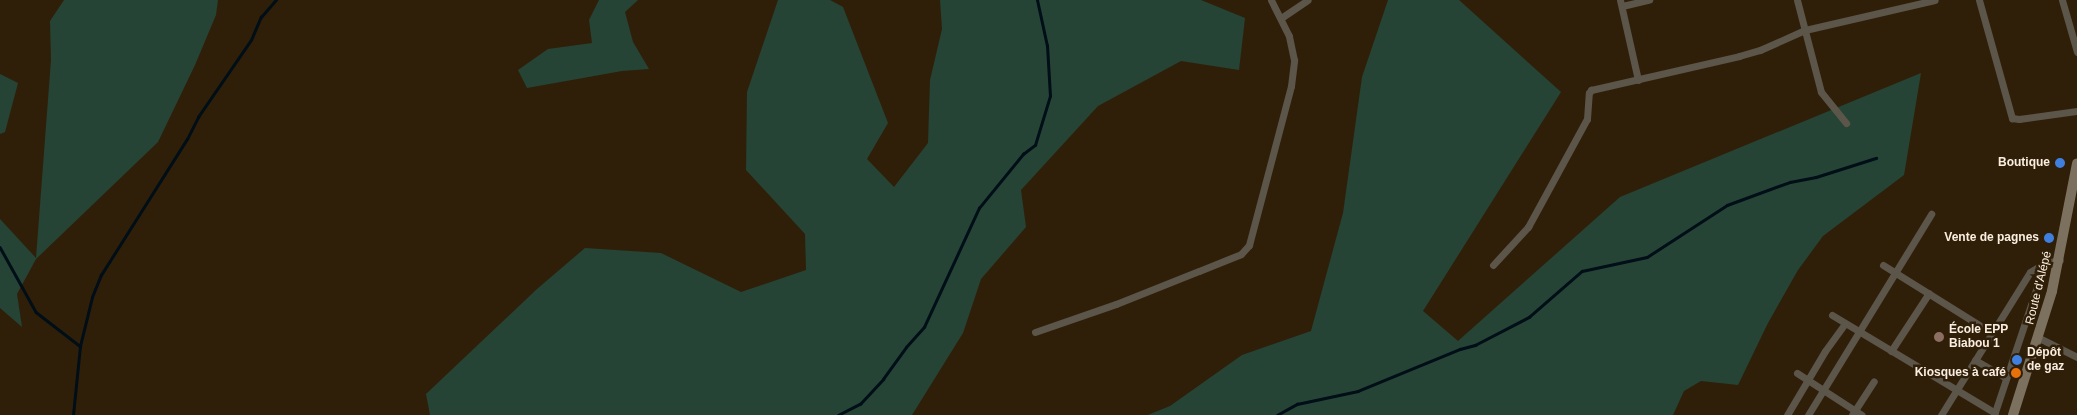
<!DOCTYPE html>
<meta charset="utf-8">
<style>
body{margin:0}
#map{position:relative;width:2077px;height:415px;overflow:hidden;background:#301f08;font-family:Helvetica,sans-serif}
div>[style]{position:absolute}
.green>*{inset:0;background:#254435}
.stream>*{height:2.5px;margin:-1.25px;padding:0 1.25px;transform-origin:1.25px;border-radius:1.25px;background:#000e17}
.street>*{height:7px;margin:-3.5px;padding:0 3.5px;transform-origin:3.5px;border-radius:3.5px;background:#5c554a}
.secondary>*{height:10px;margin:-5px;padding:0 5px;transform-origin:5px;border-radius:5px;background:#7c715f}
.dots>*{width:14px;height:14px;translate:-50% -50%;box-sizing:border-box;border:2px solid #301f08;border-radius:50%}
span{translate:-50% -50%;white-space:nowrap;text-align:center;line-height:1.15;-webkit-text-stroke:5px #301f08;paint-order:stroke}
.poi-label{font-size:12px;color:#f9eee0;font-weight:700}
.right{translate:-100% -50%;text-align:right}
.left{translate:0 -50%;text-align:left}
.street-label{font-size:12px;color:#f9eee0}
</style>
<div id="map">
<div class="green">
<i style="clip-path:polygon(64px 0,218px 0,216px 15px,195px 65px,158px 142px,36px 259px,17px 294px,22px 327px,0 308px,0 219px,36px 258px,51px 60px,50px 21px)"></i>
<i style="clip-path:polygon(599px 0,638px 0,625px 12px,633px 42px,649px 69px,622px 71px,527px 88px,518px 70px,548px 49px,592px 43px,589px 20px)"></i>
<i style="clip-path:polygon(778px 0,830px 0,843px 7px,888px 123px,867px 159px,894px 187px,928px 143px,930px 80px,942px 29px,940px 0,1201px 0,1245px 18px,1239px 70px,1181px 61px,1098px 106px,1021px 190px,1026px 227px,981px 279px,963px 333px,912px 415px,430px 415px,426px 394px,537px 289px,585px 248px,661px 253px,741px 292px,806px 270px,805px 234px,746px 170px,747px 92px)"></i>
<i style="clip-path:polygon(1388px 0,1459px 0,1561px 92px,1423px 311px,1458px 341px,1620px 197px,1921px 73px,1904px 175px,1823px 236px,1798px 270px,1768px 323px,1738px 385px,1701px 381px,1684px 391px,1673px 415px,1148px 415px,1170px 406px,1242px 355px,1311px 331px,1343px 213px,1362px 77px)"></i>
<i style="clip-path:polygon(0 74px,18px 83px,5px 132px,0 134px)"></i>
</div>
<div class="stream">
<i style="left:0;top:247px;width:74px;rotate:61deg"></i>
<i style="left:36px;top:312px;width:56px;rotate:37.7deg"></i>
<i style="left:73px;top:415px;width:69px;rotate:-84.2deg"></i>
<i style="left:80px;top:346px;width:50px;rotate:-76.2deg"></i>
<i style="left:92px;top:297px;width:24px;rotate:-68deg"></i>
<i style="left:101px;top:275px;width:161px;rotate:-57.7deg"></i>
<i style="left:187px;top:139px;width:25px;rotate:-63deg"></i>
<i style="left:198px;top:117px;width:93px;rotate:-55.5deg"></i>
<i style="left:251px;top:40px;width:25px;rotate:-67deg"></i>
<i style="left:261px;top:17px;width:23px;rotate:-49deg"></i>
<i style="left:838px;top:415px;width:25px;rotate:-27deg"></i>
<i style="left:860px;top:404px;width:34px;rotate:-47deg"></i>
<i style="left:883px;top:379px;width:39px;rotate:-54deg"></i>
<i style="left:906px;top:347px;width:27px;rotate:-48deg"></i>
<i style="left:924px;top:327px;width:131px;rotate:-65.2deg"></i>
<i style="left:979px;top:208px;width:70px;rotate:-50.8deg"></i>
<i style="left:1023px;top:154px;width:15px;rotate:-37deg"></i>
<i style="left:1035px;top:145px;width:51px;rotate:-73deg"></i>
<i style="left:1050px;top:96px;width:50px;rotate:-93.4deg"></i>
<i style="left:1047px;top:46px;width:47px;rotate:-102.3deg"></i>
<i style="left:1277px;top:415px;width:23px;rotate:-29deg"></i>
<i style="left:1297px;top:404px;width:62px;rotate:-12deg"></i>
<i style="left:1358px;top:391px;width:110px;rotate:-22.4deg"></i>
<i style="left:1460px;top:349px;width:16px;rotate:-15deg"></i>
<i style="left:1475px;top:345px;width:61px;rotate:-27.4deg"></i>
<i style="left:1529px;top:317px;width:70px;rotate:-41deg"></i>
<i style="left:1582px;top:271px;width:66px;rotate:-12.2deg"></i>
<i style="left:1647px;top:257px;width:95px;rotate:-33deg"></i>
<i style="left:1727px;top:205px;width:67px;rotate:-20.1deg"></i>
<i style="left:1790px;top:182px;width:26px;rotate:-11deg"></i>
<i style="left:1816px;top:177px;width:63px;rotate:-17.6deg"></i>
</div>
<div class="street">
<i style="left:1620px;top:0;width:82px;rotate:77.3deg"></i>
<i style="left:1797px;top:0;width:95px;rotate:75.4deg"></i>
<i style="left:1821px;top:92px;width:40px;rotate:51deg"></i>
<i style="left:1979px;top:0;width:123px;rotate:74.4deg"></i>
<i style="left:2012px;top:118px;width:7px;rotate:8deg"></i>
<i style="left:2019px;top:119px;width:59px;rotate:-7.9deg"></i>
<i style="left:2062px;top:0;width:54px;rotate:73.9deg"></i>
<i style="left:1622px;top:6px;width:28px;rotate:-13deg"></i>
<i style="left:1281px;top:18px;width:32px;rotate:-34deg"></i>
<i style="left:1493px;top:265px;width:52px;rotate:-47.4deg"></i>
<i style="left:1528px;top:227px;width:123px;rotate:-61.4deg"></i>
<i style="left:1587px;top:119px;width:26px;rotate:-86deg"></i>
<i style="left:1589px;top:93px;width:4px;rotate:-56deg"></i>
<i style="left:1591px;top:90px;width:152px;rotate:-12.9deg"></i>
<i style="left:1739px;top:56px;width:22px;rotate:-16deg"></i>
<i style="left:1760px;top:50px;width:49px;rotate:-24deg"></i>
<i style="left:1805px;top:30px;width:133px;rotate:-13deg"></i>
<i style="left:1883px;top:265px;width:128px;rotate:32deg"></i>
<i style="left:1832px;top:315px;width:190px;rotate:31deg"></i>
<i style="left:1035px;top:332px;width:86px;rotate:-19.1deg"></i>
<i style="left:1116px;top:304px;width:89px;rotate:-21.7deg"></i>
<i style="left:1199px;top:271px;width:45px;rotate:-22deg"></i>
<i style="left:1241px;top:254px;width:12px;rotate:-48deg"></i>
<i style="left:1249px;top:245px;width:164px;rotate:-75.2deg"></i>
<i style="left:1291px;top:86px;width:26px;rotate:-83deg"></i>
<i style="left:1294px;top:60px;width:25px;rotate:-102deg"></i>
<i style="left:1289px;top:36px;width:40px;rotate:-116.6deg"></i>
<i style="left:2039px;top:338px;width:42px;rotate:26.6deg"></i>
<i style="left:1891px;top:351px;width:69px;rotate:-56.8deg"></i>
<i style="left:1975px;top:360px;width:36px;rotate:30deg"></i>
<i style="left:1797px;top:373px;width:77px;rotate:32.9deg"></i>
<i style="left:1787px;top:415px;width:74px;rotate:-59.3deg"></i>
<i style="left:1825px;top:351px;width:34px;rotate:-54deg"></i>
<i style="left:1808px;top:415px;width:236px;rotate:-58.5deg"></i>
<i style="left:1852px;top:415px;width:40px;rotate:-57.1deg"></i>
<i style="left:1941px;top:415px;width:168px;rotate:-58.1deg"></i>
<i style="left:2030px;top:272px;width:17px;rotate:-31deg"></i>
<i style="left:2045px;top:263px;width:15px;rotate:-11deg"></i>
<i style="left:1994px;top:415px;width:160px;rotate:-71.5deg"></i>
</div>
<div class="secondary">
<i style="left:2013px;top:415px;width:130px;rotate:-72.5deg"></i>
<i style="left:2052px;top:291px;width:130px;rotate:-78.9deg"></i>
</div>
<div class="dots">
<i style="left:2060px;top:163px;background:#3f7fe0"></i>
<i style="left:2049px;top:238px;background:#3f7fe0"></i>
<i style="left:1939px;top:337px;background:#8d6e63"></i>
<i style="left:2017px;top:360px;background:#3f7fe0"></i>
<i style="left:2016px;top:373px;background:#e8710a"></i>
</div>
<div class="poi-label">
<span class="right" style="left:2050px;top:163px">Boutique</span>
<span class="right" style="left:2039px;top:238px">Vente de pagnes</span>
<span class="left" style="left:1949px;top:337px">École EPP<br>Biabou 1</span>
<span class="left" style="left:2027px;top:360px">Dépôt<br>de gaz</span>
<span class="right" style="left:2006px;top:373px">Kiosques à café</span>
</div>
<div class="street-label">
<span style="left:2039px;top:288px;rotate:-76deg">Route d'Alépé</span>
</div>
</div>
